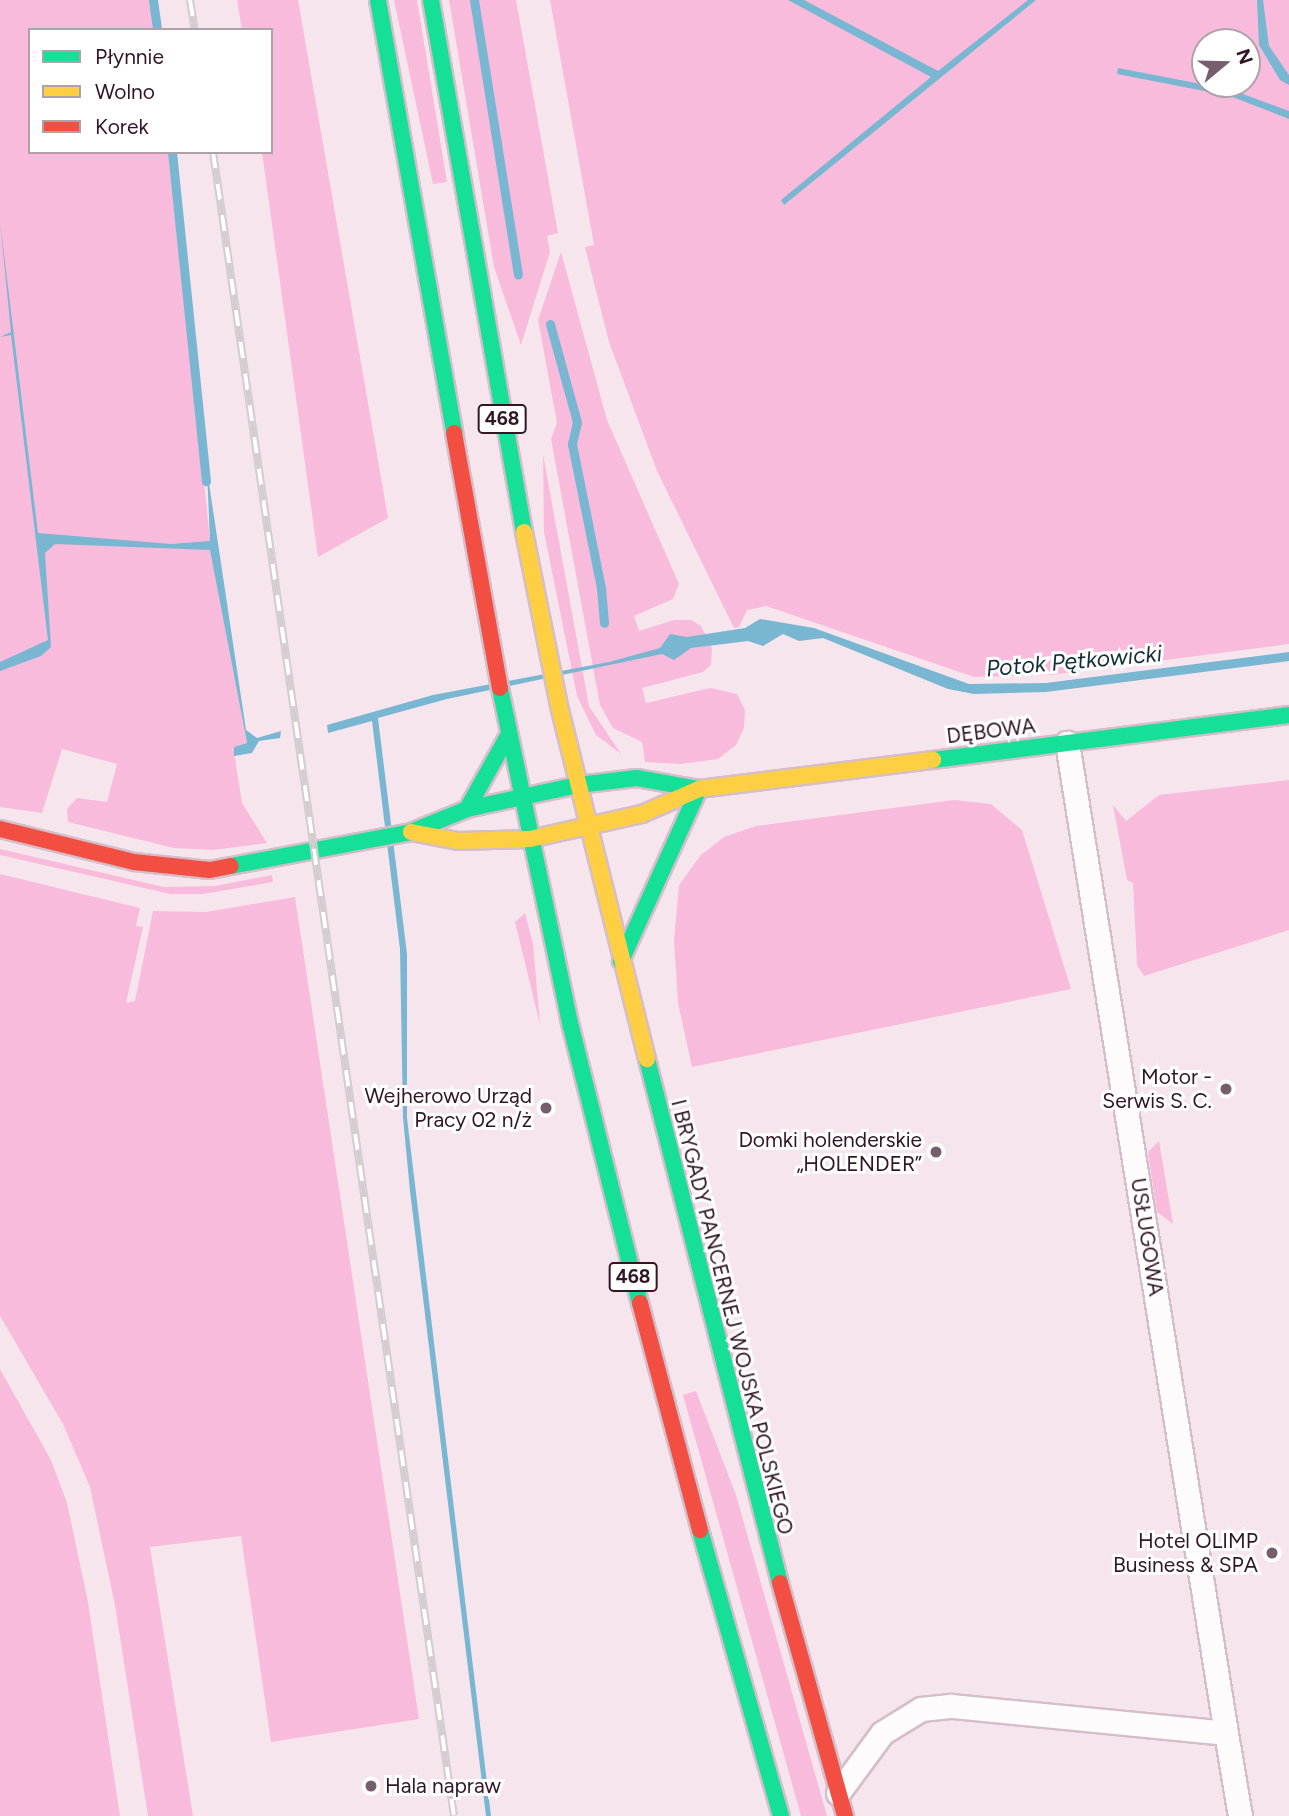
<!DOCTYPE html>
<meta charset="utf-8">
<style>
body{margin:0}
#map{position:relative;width:1289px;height:1816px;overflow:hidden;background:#f7e5ee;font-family:Figtree,sans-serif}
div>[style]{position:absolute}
.green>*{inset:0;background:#f8bbdc}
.water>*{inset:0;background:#79b6d1}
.stream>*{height:9px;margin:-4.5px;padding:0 4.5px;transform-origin:4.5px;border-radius:4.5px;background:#79b6d1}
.roads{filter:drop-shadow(2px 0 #d4beca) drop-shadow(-2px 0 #d4beca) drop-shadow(0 2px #d4beca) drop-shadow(0 -2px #d4beca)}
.street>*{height:23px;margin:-11.5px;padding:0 11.5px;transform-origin:11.5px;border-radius:11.5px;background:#fefbfc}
.fast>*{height:16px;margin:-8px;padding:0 8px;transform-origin:8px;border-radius:8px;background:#16e098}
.slow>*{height:16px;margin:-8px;padding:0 8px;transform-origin:8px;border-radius:8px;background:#ffcf43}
.jam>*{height:16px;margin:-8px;padding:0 8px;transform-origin:8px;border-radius:8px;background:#f24e42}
.rail>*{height:8px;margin-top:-4px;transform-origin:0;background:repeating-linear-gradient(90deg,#fff 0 16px,#d3cdd0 0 32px);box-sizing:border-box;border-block:2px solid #d3cdd0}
.dots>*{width:19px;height:19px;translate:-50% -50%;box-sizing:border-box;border:4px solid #fff;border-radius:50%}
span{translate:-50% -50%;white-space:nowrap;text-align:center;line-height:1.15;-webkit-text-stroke:6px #fff;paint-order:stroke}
.shield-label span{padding:2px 5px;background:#fff;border:2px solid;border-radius:5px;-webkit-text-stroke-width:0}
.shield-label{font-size:19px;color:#321626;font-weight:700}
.street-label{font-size:21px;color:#321626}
.poi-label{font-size:21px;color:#321626}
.right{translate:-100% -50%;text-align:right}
.left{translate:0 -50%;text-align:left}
.water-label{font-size:23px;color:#122f3a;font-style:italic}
.legend{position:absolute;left:28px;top:28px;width:245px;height:126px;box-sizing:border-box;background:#fff;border:2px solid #ada2a8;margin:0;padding:9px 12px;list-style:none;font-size:21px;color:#321626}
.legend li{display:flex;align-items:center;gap:14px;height:35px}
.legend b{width:35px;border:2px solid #ada2a8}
.north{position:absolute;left:1191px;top:28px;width:70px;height:70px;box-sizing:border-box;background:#fff;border:2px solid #ada2a8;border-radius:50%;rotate:71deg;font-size:19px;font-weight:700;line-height:28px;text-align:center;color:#321626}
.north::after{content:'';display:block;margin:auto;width:24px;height:32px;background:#775e6c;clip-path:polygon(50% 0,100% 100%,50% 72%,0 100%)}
</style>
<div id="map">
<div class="green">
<i style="clip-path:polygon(0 0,157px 0,159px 30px,30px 30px,30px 152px,168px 152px,212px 557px,247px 744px,234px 747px,234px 752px,242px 803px,267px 843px,213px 850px,174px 848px,68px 822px,67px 809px,77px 798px,107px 802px,117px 764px,62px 749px,42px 813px,0 807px)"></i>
<i style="clip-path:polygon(237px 0,298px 0,388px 518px,318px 557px,262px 152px,271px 152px,271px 30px,242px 30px)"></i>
<i style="clip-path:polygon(394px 0,417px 0,447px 182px,433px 184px)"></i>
<i style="clip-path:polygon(449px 0,516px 0,558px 233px,547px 236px,550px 252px,521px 345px,494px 267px)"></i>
<i style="clip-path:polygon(evenodd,550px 0,1289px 0,1289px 644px,1050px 675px,974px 677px,766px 606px,747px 610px,739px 627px,734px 628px,657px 471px,609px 342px,585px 247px,594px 245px,550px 0,1205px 42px,1247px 42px,1247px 84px,1205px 84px,1205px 42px)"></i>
<i style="clip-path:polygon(561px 252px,607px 420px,679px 584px,673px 599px,634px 616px,639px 631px,674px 620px,691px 620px,701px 626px,712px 648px,711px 665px,703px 672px,642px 688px,646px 703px,710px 688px,737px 694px,745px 710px,744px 728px,736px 745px,718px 759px,681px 764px,645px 762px,642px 742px,613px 728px,600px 705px,551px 439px,557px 423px,538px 320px)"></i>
<i style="clip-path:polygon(543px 454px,589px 706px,621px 754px,596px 735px,577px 696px,544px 532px)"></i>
<i style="clip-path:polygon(1289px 780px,1289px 930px,1144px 976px,1137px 965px,1133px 883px,1127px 880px,1113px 805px,1126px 821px,1159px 795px)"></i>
<i style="clip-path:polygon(954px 800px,991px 804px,1022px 830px,1071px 989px,692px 1067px,678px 1003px,674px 940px,679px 885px,701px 855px,724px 837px,756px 826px)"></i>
<i style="clip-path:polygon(0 849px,164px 887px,215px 886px,272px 875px,273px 882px,203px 894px,170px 894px,0 855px)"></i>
<i style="clip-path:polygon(0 874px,140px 908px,136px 926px,143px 927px,126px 1003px,135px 1001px,153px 911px,206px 912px,295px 897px,419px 1719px,271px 1742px,241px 1536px,150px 1547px,193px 1816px,148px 1816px,115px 1605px,90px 1487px,63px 1424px,0 1316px)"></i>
<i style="clip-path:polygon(525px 913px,533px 944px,540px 1024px,515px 922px)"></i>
<i style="clip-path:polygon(1159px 1141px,1173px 1224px,1157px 1212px,1148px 1152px)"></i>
<i style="clip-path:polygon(0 1369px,51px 1460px,67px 1503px,88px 1602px,120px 1816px,0 1816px)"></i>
<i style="clip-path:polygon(696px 1391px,736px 1495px,827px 1816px,801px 1816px,683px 1395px)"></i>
</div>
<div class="water">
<i style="clip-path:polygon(788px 0,804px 0,938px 71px,1028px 0,1036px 0,784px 205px,781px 200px,931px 77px)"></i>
<i style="clip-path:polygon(1257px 0,1263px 0,1269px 46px,1289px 75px,1289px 85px,1280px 80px,1259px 45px)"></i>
<i style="clip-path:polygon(1118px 68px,1232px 90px,1289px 111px,1289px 119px,1230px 96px,1117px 74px)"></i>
<i style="clip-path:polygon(0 221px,38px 533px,171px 544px,210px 541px,207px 470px,246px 730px,257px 738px,281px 731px,280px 738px,259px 741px,252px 753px,234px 756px,234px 747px,247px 743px,210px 550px,55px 544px,45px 553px,51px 647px,41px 656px,0 671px,0 662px,48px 640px,11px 335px,0 337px,11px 332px)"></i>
<i style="clip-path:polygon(760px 619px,814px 628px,969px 684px,1046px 683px,1289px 652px,1289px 661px,1046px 692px,974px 694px,948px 689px,823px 638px,799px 641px,783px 634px,763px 646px,748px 641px,691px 648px,674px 660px,662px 654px,447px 699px,378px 718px,407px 954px,407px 1118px,491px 1816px,486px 1816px,410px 1191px,403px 1118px,400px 949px,372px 721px,328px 733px,327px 725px,433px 695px,609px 662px,660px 648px,670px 634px,687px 637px,745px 628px)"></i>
</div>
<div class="stream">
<i style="left:153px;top:0;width:30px;rotate:82deg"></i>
<i style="left:474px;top:0;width:278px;rotate:80.9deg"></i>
<i style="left:172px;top:152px;width:331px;rotate:84.1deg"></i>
<i style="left:550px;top:324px;width:102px;rotate:74.6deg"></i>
<i style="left:577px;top:422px;width:23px;rotate:103deg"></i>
<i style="left:572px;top:444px;width:147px;rotate:78.6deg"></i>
<i style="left:601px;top:588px;width:35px;rotate:85deg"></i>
</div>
<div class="roads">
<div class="street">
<i style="left:1226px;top:1733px;width:84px;rotate:80.4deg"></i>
<i style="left:838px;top:1793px;width:74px;rotate:-53.7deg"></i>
<i style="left:882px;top:1733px;width:46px;rotate:-31.6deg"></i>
<i style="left:921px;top:1709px;width:31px;rotate:-6deg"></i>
<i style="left:952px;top:1706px;width:275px;rotate:5.6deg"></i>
<i style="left:1226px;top:1733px;width:1003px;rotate:-99.12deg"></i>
</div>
<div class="fast">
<i style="left:378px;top:0;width:440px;rotate:80deg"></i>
<i style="left:431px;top:0;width:540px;rotate:80.08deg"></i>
<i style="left:500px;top:688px;width:346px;rotate:78.2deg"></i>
<i style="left:571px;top:1027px;width:284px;rotate:76deg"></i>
<i style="left:933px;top:760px;width:359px;rotate:-7.2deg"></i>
<i style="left:467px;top:809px;width:84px;rotate:-60.7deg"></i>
<i style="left:231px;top:866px;width:183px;rotate:-10.7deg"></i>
<i style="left:411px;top:832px;width:61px;rotate:-22.3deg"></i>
<i style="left:467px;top:809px;width:114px;rotate:-12.2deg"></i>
<i style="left:578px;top:785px;width:59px;rotate:-6.8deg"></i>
<i style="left:637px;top:778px;width:63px;rotate:10.1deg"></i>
<i style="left:621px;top:961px;width:189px;rotate:-65.6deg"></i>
<i style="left:647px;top:1059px;width:541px;rotate:75.76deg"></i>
<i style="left:700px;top:1530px;width:297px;rotate:74.2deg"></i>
</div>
<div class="slow">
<i style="left:524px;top:532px;width:177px;rotate:78.6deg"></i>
<i style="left:559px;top:706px;width:364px;rotate:76deg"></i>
<i style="left:411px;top:832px;width:48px;rotate:10.8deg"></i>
<i style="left:458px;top:841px;width:72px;rotate:-1.6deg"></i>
<i style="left:530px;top:839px;width:115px;rotate:-12.6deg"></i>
<i style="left:642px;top:814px;width:62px;rotate:-23.7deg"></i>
<i style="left:699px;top:789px;width:236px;rotate:-7.1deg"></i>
</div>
<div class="jam">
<i style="left:454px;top:433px;width:259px;rotate:79.8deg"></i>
<i style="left:0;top:829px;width:138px;rotate:13.8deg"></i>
<i style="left:134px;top:862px;width:76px;rotate:6deg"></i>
<i style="left:210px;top:870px;width:21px;rotate:-11deg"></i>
<i style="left:640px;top:1303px;width:235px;rotate:75.2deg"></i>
<i style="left:780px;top:1583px;width:242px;rotate:74.4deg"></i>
</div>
</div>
<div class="rail">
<i style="left:190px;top:0;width:30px;rotate:81deg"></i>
<i style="left:213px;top:152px;width:1681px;rotate:81.76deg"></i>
</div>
<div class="dots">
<i style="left:1226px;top:1089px;background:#775e6c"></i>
<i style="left:546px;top:1108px;background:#775e6c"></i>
<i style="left:936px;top:1152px;background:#775e6c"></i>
<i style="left:1272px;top:1553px;background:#775e6c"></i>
<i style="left:371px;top:1786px;background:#775e6c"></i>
</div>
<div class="shield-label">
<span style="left:502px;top:419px">468</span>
<span style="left:633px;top:1277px">468</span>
</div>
<div class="street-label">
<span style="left:991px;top:731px;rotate:-7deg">DĘBOWA</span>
<span style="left:1147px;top:1237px;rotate:81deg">USŁUGOWA</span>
<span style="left:732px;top:1317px;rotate:76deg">I BRYGADY PANCERNEJ WOJSKA POLSKIEGO</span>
</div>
<div class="poi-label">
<span class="right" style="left:1212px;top:1089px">Motor -<br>Serwis S. C.</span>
<span class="right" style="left:532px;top:1108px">Wejherowo Urząd<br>Pracy 02 n/ż</span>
<span class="right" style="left:922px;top:1152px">Domki holenderskie<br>„HOLENDER”</span>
<span class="right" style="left:1258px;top:1553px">Hotel OLIMP<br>Business &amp; SPA</span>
<span class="left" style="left:385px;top:1786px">Hala napraw</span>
</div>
<div class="water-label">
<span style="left:1074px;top:661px;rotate:-5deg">Potok Pętkowicki</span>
</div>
<ul class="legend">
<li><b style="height:9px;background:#16e098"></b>Płynnie</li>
<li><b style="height:9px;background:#ffcf43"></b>Wolno</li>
<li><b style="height:9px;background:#f24e42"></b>Korek</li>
</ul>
<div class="north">N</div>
</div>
